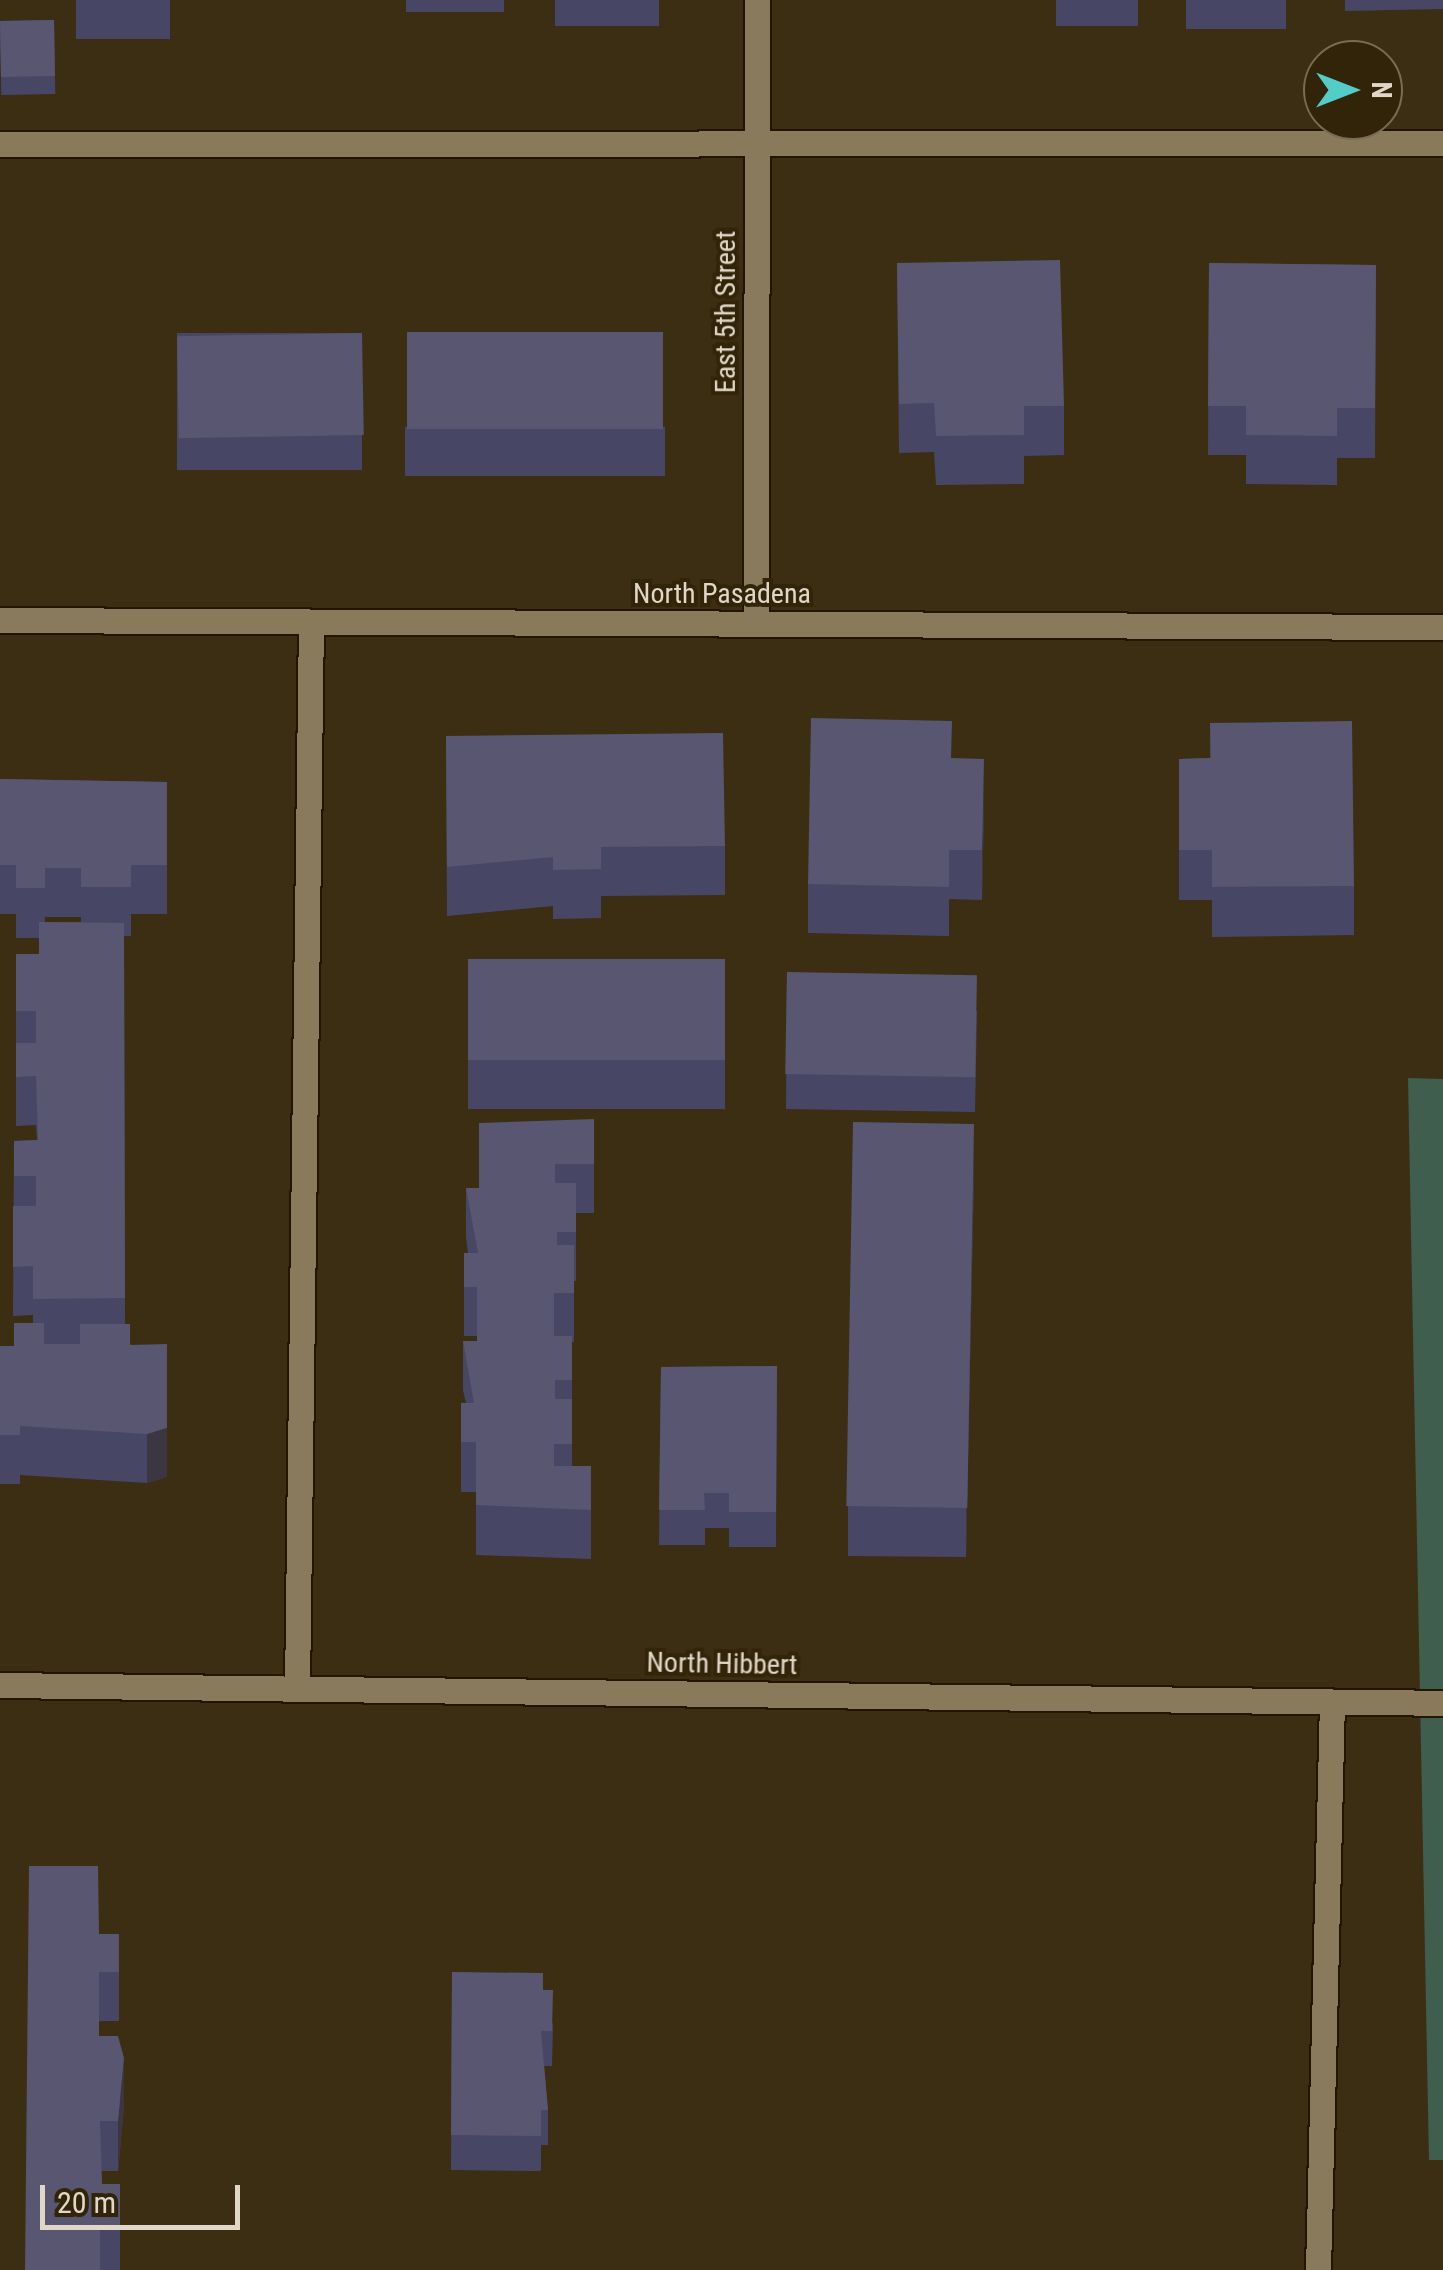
<!DOCTYPE html>
<style>
body{margin:0}
#map{position:relative;width:1443px;height:2270px;overflow:hidden;background:#3c2e12;font-family:"Roboto Condensed",sans-serif}
div>[style]{position:absolute}
.green>*{inset:0;background:#3f5e4d}
.roads{filter:drop-shadow(2px 0 #231600) drop-shadow(-2px 0 #231600) drop-shadow(0 2px #231600) drop-shadow(0 -2px #231600)}
.minor>*{height:25px;margin:-12.5px;padding:0 12.5px;transform-origin:12.5px;border-radius:12.5px;background:#8a7a5c}
.wall>*{inset:0;background:#474765;transform-origin:0 0}
.shaded-wall>*{inset:0;background:#3c3640}
.building>*{inset:0;background:#585670;transform-origin:0 0}
span{translate:-50% -50%;white-space:nowrap;text-align:center;line-height:1.15;-webkit-text-stroke:8px #322408;paint-order:stroke}
.street-label{font-size:28px;color:#e0d7c8}
.north{position:absolute;left:1303px;top:40px;width:100px;height:100px;box-sizing:border-box;background:#322408;border:2px solid #786c55;border-radius:50%;rotate:90deg;font-size:28px;font-weight:700;line-height:40px;text-align:center;color:#e0d7c8}
.north::after{content:'';display:block;margin:auto;width:35px;height:45px;background:#54cdc8;clip-path:polygon(50% 0,100% 100%,50% 72%,0 100%)}
.scale{position:absolute;left:40px;top:2185px;width:200px;height:45px;box-sizing:border-box;border:5px solid #e0d7c8;border-top:0;padding-left:12px;font-size:30px;line-height:35px;white-space:nowrap;color:#e0d7c8;-webkit-text-stroke:8px #322408;paint-order:stroke}
</style>
<div id="map">
<div class="green">
<i style="clip-path:polygon(1408px 1078px,1443px 1079px,1443px 2160px,1429px 2160px)"></i>
</div>
<div class="roads">
<div class="minor">
<i style="left:0;top:144px;width:1443px;rotate:-0.04deg"></i>
<i style="left:0;top:620px;width:1443px;rotate:0.28deg"></i>
<i style="left:756px;top:624px;width:624px;rotate:-89.91deg"></i>
<i style="left:0;top:1685px;width:1443px;rotate:0.71deg"></i>
<i style="left:297px;top:1689px;width:1067px;rotate:-89.25deg"></i>
<i style="left:1318px;top:2270px;width:568px;rotate:-88.59deg"></i>
</div>
</div>
<div class="wall">
<i style="left:76px;top:0;width:94px;height:39px"></i>
<i style="left:406px;top:0;width:98px;height:12px"></i>
<i style="left:555px;top:0;width:104px;height:26px"></i>
<i style="left:1056px;top:0;width:82px;height:26px"></i>
<i style="left:1186px;top:0;width:100px;height:29px"></i>
<i style="clip-path:polygon(1345px 0,1443px 0,1443px 9px,1345px 11px)"></i>
<i style="left:54px;top:20px;width:74px;height:54px;rotate:89deg"></i>
<i style="clip-path:polygon(897px 263px,1064px 406px,1064px 455px,1024px 456px,1024px 484px,936px 485px,934px 452px,899px 453px)"></i>
<i style="clip-path:polygon(1209px 263px,1376px 265px,1375px 458px,1337px 458px,1337px 485px,1246px 484px,1246px 455px,1208px 455px)"></i>
<i style="left:362px;top:333px;width:137px;height:185px;rotate:90deg"></i>
<i style="left:665px;top:427px;width:49px;height:260px;rotate:90deg"></i>
<i style="clip-path:polygon(1210px 723px,1354px 886px,1354px 935px,1212px 937px,1212px 900px,1179px 900px,1179px 759px,1210px 758px)"></i>
<i style="clip-path:polygon(446px 736px,725px 846px,725px 895px,601px 896px,601px 918px,553px 919px,553px 906px,447px 916px)"></i>
<i style="clip-path:polygon(952px 758px,984px 808px,982px 900px,949px 899px,949px 936px,808px 933px,808px 884px)"></i>
<i style="clip-path:polygon(evenodd,0 779px,167px 782px,167px 914px,131px 914px,131px 936px,124px 936px,125px 1324px,167px 1477px,147px 1483px,20px 1475px,20px 1484px,0 1484px,0 1346px,14px 1346px,33px 1323px,33px 1315px,13px 1316px,14px 1141px,37px 1140px,36px 1125px,16px 1126px,16px 954px,39px 954px,39px 938px,16px 938px,16px 914px,0 914px,0 779px,45px 917px,81px 917px,81px 922px,45px 922px,45px 917px)"></i>
<i style="left:468px;top:959px;width:257px;height:150px"></i>
<i style="clip-path:polygon(787px 972px,977px 1011px,975px 1112px,786px 1109px)"></i>
<i style="clip-path:polygon(594px 1119px,594px 1213px,576px 1213px,576px 1281px,574px 1281px,574px 1342px,572px 1342px,572px 1466px,591px 1466px,591px 1559px,476px 1555px,476px 1492px,461px 1492px,461px 1403px,466px 1403px,463px 1390px,463px 1341px,477px 1341px,477px 1336px,464px 1336px,464px 1253px,468px 1253px,466px 1237px,466px 1188px,479px 1188px)"></i>
<i style="clip-path:polygon(974px 1174px,966px 1557px,848px 1556px,848px 1506px)"></i>
<i style="clip-path:polygon(777px 1366px,776px 1547px,729px 1547px,729px 1528px,705px 1528px,705px 1545px,659px 1545px,661px 1367px)"></i>
<i style="clip-path:polygon(99px 1934px,119px 1934px,119px 2021px,99px 2021px,99px 2036px,124px 2107px,118px 2171px,101px 2171px,102px 2184px,120px 2184px,120px 2270px,25px 2270px)"></i>
<i style="clip-path:polygon(452px 1972px,543px 1990px,553px 2025px,552px 2066px,544px 2066px,548px 2110px,548px 2145px,541px 2145px,541px 2171px,451px 2170px)"></i>
</div>
<div class="shaded-wall">
<i style="clip-path:polygon(984px 759px,984px 808px,982px 900px,982px 850px)"></i>
<i style="clip-path:polygon(974px 1124px,974px 1174px,966px 1557px,966px 1508px)"></i>
<i style="clip-path:polygon(167px 1428px,167px 1477px,147px 1483px,147px 1434px)"></i>
<i style="clip-path:polygon(124px 2058px,124px 2107px,118px 2171px,118px 2121px)"></i>
</div>
<div class="building">
<i style="left:54px;top:20px;width:56px;height:54px;rotate:89deg"></i>
<i style="clip-path:polygon(1060px 260px,1064px 406px,1024px 406px,1024px 435px,936px 436px,934px 403px,899px 404px,897px 263px)"></i>
<i style="clip-path:polygon(1209px 263px,1376px 265px,1375px 408px,1337px 408px,1337px 436px,1246px 435px,1246px 406px,1208px 406px)"></i>
<i style="left:407px;top:332px;width:256px;height:97px"></i>
<i style="left:362px;top:333px;width:102px;height:185px;rotate:89deg"></i>
<i style="clip-path:polygon(811px 718px,952px 721px,951px 758px,984px 759px,982px 850px,949px 850px,949px 887px,808px 884px)"></i>
<i style="clip-path:polygon(1352px 721px,1354px 886px,1212px 887px,1212px 850px,1179px 850px,1179px 759px,1211px 758px,1210px 723px)"></i>
<i style="clip-path:polygon(723px 733px,725px 846px,601px 847px,601px 869px,553px 870px,553px 857px,447px 867px,446px 736px)"></i>
<i style="clip-path:polygon(0 779px,167px 782px,167px 865px,131px 865px,131px 887px,81px 887px,81px 868px,45px 868px,45px 888px,16px 888px,16px 865px,0 865px)"></i>
<i style="clip-path:polygon(39px 922px,124px 923px,125px 1298px,33px 1299px,33px 1266px,13px 1267px,13px 1206px,36px 1206px,36px 1176px,14px 1176px,14px 1141px,38px 1140px,36px 1076px,16px 1077px,16px 1043px,36px 1043px,36px 1011px,16px 1011px,16px 954px,39px 954px)"></i>
<i style="left:468px;top:959px;width:257px;height:101px"></i>
<i style="left:787px;top:972px;width:190px;height:102px;rotate:1deg"></i>
<i style="clip-path:polygon(594px 1119px,594px 1164px,555px 1164px,555px 1183px,576px 1183px,576px 1232px,557px 1232px,557px 1245px,574px 1245px,574px 1293px,554px 1293px,554px 1336px,572px 1336px,572px 1380px,555px 1380px,555px 1399px,572px 1399px,572px 1444px,554px 1444px,554px 1466px,591px 1466px,591px 1510px,476px 1505px,476px 1442px,461px 1442px,461px 1403px,474px 1403px,463px 1341px,477px 1341px,477px 1287px,464px 1287px,464px 1253px,478px 1253px,466px 1188px,479px 1188px,479px 1123px)"></i>
<i style="left:853px;top:1122px;width:121px;height:384px;rotate:1deg"></i>
<i style="clip-path:polygon(14px 1323px,44px 1323px,44px 1344px,80px 1344px,80px 1324px,130px 1324px,130px 1345px,167px 1344px,167px 1428px,147px 1434px,20px 1426px,20px 1435px,0 1435px,0 1346px,14px 1346px)"></i>
<i style="clip-path:polygon(777px 1366px,776px 1512px,729px 1512px,729px 1493px,704px 1493px,705px 1510px,659px 1510px,661px 1367px)"></i>
<i style="clip-path:polygon(29px 1866px,98px 1866px,99px 1934px,119px 1934px,119px 1972px,99px 1972px,99px 2036px,118px 2036px,124px 2058px,118px 2121px,100px 2121px,102px 2184px,120px 2184px,120px 2226px,100px 2227px,100px 2270px,25px 2270px)"></i>
<i style="clip-path:polygon(452px 1972px,543px 1973px,543px 1990px,553px 1990px,552px 2031px,541px 2031px,548px 2110px,541px 2110px,541px 2136px,451px 2135px)"></i>
</div>
<div class="street-label">
<span style="left:726px;top:312px;rotate:-90deg">East 5th Street</span>
<span style="left:722px;top:594px">North Pasadena</span>
<span style="left:722px;top:1664px;rotate:1deg">North Hibbert</span>
</div>
<div class="north">N</div>
<div class="scale">20 m</div>
</div>
